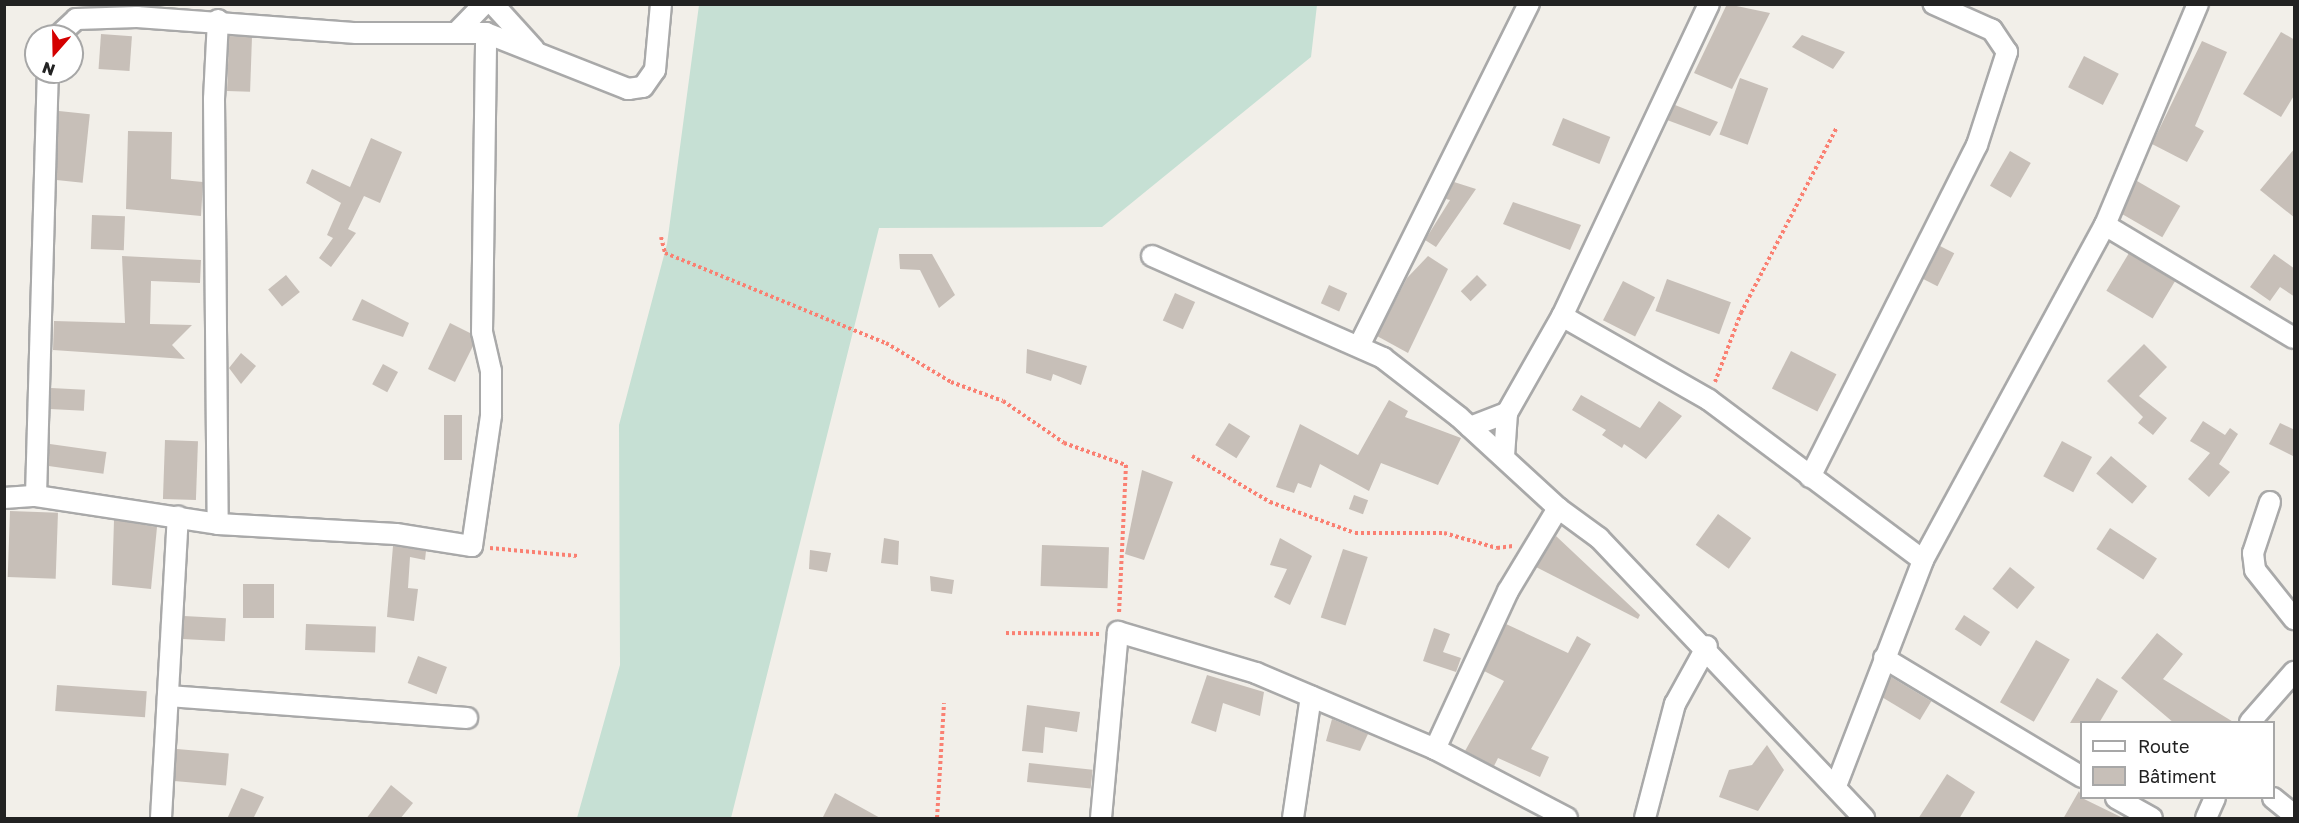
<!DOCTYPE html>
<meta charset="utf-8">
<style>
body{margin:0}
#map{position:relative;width:2299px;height:823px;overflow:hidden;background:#f2efe9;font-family:"Golos Text",sans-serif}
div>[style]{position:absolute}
.wetland>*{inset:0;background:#c6e0d4}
.building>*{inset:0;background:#c7bfb8;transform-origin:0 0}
.path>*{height:4px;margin-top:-2px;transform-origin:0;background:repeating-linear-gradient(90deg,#fa8072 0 3px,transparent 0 6px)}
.roads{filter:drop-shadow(2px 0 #a9a9a9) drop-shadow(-2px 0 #a9a9a9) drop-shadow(0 2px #a9a9a9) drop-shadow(0 -2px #a9a9a9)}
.minor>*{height:20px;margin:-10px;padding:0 10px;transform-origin:10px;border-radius:10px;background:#fff}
span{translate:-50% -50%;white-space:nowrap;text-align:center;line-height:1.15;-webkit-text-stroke:4.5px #fff;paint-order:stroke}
.frame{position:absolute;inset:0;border:6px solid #222;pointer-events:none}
.legend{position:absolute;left:2080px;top:721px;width:195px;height:78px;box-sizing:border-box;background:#fff;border:2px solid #a7a7a7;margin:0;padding:8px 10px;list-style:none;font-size:18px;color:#222}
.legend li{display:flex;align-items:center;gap:12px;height:30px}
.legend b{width:30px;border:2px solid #a7a7a7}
.north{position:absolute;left:24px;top:24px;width:60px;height:60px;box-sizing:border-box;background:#fff;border:2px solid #a7a7a7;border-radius:50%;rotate:200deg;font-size:16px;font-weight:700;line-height:24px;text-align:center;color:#222}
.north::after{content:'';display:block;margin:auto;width:21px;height:27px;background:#d40000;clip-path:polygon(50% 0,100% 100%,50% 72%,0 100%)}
</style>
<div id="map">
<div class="wetland">
<i style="clip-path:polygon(699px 5px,1317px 5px,1311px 57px,1102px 227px,879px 228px,731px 818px,577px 818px,620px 665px,619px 425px,667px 244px)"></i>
</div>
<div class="building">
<i style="clip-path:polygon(1727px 4px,1770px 13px,1732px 89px,1694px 73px)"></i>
<i style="clip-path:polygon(2281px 32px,2295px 40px,2295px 94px,2281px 117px,2243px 94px)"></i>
<i style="left:101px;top:34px;width:31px;height:35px;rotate:4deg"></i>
<i style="clip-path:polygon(1802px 35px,1845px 52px,1833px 69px,1792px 47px)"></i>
<i style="left:229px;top:36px;width:23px;height:55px;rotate:2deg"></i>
<i style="clip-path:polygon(2202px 41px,2227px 52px,2195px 126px,2204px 131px,2187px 162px,2152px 144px)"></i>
<i style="left:2084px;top:56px;width:39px;height:35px;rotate:27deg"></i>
<i style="left:1740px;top:78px;width:30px;height:60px;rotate:20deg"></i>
<i style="clip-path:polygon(1675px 105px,1718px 122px,1710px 136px,1667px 120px)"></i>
<i style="left:59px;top:111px;width:31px;height:69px;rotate:6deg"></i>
<i style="left:1563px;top:118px;width:51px;height:29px;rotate:22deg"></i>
<i style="clip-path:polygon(128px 131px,172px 132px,171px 179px,203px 182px,201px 216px,126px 209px)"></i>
<i style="clip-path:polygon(371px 138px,402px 152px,380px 203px,364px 196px,348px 229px,356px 233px,331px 267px,319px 258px,333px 238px,327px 235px,341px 203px,306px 183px,312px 169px,350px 187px)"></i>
<i style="clip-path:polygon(2295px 148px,2295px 218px,2260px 190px)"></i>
<i style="left:2010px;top:151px;width:24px;height:40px;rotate:30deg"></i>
<i style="left:2137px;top:181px;width:50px;height:36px;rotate:30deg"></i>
<i style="clip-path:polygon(1454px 182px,1476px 189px,1436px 247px,1425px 240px,1450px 200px,1446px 199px)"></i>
<i style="clip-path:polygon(1513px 202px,1581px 225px,1570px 250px,1503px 224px)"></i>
<i style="left:92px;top:215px;width:33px;height:34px;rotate:2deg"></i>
<i style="left:1940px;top:246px;width:16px;height:37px;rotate:27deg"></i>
<i style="left:2129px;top:253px;width:54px;height:44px;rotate:31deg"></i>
<i style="clip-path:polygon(899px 254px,932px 254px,955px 295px,939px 308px,920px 270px,900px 269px)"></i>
<i style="clip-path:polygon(2274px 254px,2295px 269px,2295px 297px,2280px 287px,2270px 301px,2250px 287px)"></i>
<i style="clip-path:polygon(122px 256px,201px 260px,200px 283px,151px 281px,150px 324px,192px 325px,172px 345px,185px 359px,53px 350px,54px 321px,125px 323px)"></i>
<i style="clip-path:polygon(1428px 256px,1448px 269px,1408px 353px,1377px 336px,1407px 278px)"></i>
<i style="left:286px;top:275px;width:22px;height:23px;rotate:51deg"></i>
<i style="left:1477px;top:275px;width:14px;height:23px;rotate:45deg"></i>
<i style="left:1667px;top:279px;width:68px;height:34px;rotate:20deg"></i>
<i style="left:1623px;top:281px;width:36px;height:44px;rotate:27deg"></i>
<i style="left:1329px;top:285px;width:20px;height:20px;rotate:24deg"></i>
<i style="left:1175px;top:293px;width:22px;height:30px;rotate:24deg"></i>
<i style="clip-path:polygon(362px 299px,409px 323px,403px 337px,352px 320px)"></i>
<i style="clip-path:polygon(450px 323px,470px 333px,473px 346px,455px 382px,428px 369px)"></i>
<i style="clip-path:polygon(2144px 344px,2167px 367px,2139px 396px,2167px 418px,2153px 435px,2138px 423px,2143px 417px,2107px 381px)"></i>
<i style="clip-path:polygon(1027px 349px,1087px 366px,1081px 385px,1053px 374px,1051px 381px,1026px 373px)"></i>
<i style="left:1791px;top:351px;width:51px;height:42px;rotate:27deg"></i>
<i style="clip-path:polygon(241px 353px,256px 366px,241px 384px,229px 368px)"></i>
<i style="left:383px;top:364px;width:17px;height:23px;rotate:28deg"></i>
<i style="left:51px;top:388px;width:34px;height:21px;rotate:3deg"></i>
<i style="clip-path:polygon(1581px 395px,1640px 428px,1659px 401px,1682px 416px,1646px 459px,1624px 444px,1622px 448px,1602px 435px,1606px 430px,1572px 410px)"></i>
<i style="clip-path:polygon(1389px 400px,1408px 411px,1405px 417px,1461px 438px,1438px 485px,1381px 463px,1369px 491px,1320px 464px,1311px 488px,1298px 483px,1294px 493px,1276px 487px,1300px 424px,1358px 455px)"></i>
<i style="left:444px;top:415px;width:18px;height:45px"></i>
<i style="clip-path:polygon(2203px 421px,2225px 435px,2230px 428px,2238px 434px,2219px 464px,2230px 472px,2209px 497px,2188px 479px,2210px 453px,2190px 441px)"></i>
<i style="left:1229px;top:423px;width:25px;height:26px;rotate:32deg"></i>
<i style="clip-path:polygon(2280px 423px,2295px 430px,2295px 457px,2269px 444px)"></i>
<i style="left:165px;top:440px;width:33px;height:59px;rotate:2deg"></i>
<i style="left:2062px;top:441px;width:34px;height:40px;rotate:28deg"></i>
<i style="left:50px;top:444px;width:57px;height:22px;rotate:8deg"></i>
<i style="left:2111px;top:456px;width:47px;height:23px;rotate:40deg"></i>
<i style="clip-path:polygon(1142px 470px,1173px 482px,1144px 560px,1125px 554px)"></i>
<i style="left:1354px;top:495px;width:15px;height:15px;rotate:20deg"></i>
<i style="left:10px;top:511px;width:48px;height:66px;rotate:2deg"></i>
<i style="left:1718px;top:514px;width:41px;height:38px;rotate:36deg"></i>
<i style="clip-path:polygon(114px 520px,157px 527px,151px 589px,112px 585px)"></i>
<i style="left:2110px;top:528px;width:56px;height:25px;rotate:33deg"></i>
<i style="clip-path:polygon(1556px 536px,1640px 615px,1638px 619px,1536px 567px)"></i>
<i style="clip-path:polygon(884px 538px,899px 541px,898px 565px,881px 563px)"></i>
<i style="clip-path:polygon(1280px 538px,1312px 556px,1290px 605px,1274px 597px,1287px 569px,1270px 565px)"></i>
<i style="left:1042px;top:545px;width:67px;height:41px;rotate:2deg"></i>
<i style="clip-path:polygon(393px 546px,426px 551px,425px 560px,410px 557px,408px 588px,418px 589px,414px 621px,387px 617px)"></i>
<i style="left:1343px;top:549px;width:26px;height:72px;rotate:18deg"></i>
<i style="clip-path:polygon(810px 550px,831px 553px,827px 572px,809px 569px)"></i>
<i style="left:2010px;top:567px;width:32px;height:28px;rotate:39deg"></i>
<i style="clip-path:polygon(930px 576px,954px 580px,952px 594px,931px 591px)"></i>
<i style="left:243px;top:584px;width:31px;height:34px"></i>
<i style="left:1964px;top:615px;width:31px;height:17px;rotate:33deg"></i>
<i style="left:184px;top:616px;width:42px;height:23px;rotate:3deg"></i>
<i style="left:306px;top:624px;width:70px;height:26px;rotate:2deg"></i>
<i style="clip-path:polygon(1506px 624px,1568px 653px,1577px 636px,1591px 644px,1531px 749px,1549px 757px,1540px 777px,1498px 758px,1494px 766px,1465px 751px,1504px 681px,1484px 671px)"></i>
<i style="clip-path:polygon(1434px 628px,1450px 634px,1443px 652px,1461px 658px,1456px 672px,1423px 661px)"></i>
<i style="clip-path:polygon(2157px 633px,2183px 654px,2163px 679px,2235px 723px,2174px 723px,2121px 678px)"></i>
<i style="left:2036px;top:640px;width:39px;height:72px;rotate:30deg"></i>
<i style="left:418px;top:656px;width:31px;height:29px;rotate:21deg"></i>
<i style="clip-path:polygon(1207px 675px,1264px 692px,1260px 716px,1223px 703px,1216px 732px,1191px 723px)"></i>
<i style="left:1891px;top:677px;width:47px;height:22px;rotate:31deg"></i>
<i style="clip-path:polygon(2097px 678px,2118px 691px,2099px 723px,2070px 723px)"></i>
<i style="left:57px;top:685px;width:90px;height:26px;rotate:4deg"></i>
<i style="clip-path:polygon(1027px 705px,1080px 712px,1077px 732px,1045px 727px,1043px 753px,1022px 751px)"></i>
<i style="clip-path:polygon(1332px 719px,1368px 734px,1360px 751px,1326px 741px)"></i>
<i style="clip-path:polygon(1767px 745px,1784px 770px,1758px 811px,1719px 797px,1729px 770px,1752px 765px)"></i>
<i style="left:177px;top:749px;width:52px;height:32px;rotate:5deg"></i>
<i style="left:1029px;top:763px;width:64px;height:19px;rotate:6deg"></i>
<i style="clip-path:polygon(1947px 774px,1975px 792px,1959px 819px,1918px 819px)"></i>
<i style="clip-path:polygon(391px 785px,413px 803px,400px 819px,366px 819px)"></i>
<i style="clip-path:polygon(241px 788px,264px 797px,253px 819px,227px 819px)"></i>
<i style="clip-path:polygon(2079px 791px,2082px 798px,2125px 819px,2063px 819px)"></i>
<i style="clip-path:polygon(835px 793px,882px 819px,822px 819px)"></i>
</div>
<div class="path">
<i style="left:661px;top:237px;width:16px;rotate:76deg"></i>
<i style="left:665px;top:253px;width:239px;rotate:22.2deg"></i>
<i style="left:886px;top:343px;width:76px;rotate:31deg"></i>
<i style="left:951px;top:382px;width:55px;rotate:20.1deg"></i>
<i style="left:1003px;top:401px;width:74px;rotate:34.5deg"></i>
<i style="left:1064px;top:443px;width:66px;rotate:19.5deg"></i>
<i style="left:1126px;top:465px;width:150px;rotate:92.7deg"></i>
<i style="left:1715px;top:382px;width:74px;rotate:-69.4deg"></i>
<i style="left:1741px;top:313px;width:209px;rotate:-62.7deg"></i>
<i style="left:1192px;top:456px;width:91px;rotate:30.5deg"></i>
<i style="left:1270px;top:502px;width:90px;rotate:20deg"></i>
<i style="left:1355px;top:533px;width:89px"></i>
<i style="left:1444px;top:533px;width:55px;rotate:15.8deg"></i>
<i style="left:1497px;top:548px;width:16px;rotate:-7deg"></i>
<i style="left:490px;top:548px;width:88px;rotate:5.2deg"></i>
<i style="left:1006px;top:633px;width:95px;rotate:0.6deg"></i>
<i style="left:937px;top:818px;width:115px;rotate:-86.5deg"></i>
</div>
<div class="roads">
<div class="minor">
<i style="left:493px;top:4px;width:61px;rotate:47.7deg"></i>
<i style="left:1709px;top:4px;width:345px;rotate:115.2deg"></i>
<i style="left:1562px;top:316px;width:169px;rotate:29.7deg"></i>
<i style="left:1709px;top:400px;width:267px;rotate:36.8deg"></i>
<i style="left:218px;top:20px;width:79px;rotate:92.9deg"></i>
<i style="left:214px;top:99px;width:425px;rotate:89.5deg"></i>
<i style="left:458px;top:31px;width:37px;rotate:-46deg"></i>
<i style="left:58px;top:36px;width:25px;rotate:-43deg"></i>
<i style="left:76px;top:19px;width:61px;rotate:-1.9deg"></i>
<i style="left:137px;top:17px;width:220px;rotate:4.2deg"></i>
<i style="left:356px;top:33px;width:130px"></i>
<i style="left:486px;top:33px;width:153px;rotate:21.5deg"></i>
<i style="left:628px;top:89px;width:15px;rotate:-8deg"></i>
<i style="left:643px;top:87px;width:21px;rotate:-55deg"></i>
<i style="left:655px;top:70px;width:66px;rotate:-84.8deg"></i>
<i style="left:2105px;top:225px;width:220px;rotate:30.9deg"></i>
<i style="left:1152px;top:256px;width:253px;rotate:23.8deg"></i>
<i style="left:1383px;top:358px;width:96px;rotate:37.8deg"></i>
<i style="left:1459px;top:417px;width:134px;rotate:42.6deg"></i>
<i style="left:1558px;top:508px;width:51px;rotate:36.2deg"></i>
<i style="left:1599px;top:538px;width:386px;rotate:46.6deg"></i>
<i style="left:1359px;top:346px;width:382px;rotate:-63.6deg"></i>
<i style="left:1470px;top:427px;width:40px;rotate:-21deg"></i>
<i style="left:1504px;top:456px;width:43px;rotate:-86deg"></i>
<i style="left:1507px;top:413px;width:112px;rotate:-60.4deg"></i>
<i style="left:1810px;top:477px;width:372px;rotate:-63.3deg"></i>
<i style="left:1977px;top:145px;width:98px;rotate:-72.1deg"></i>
<i style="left:2007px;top:52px;width:27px;rotate:-124deg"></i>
<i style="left:1992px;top:30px;width:64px;rotate:-155.9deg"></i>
<i style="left:36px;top:496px;width:424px;rotate:-88.4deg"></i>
<i style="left:4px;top:498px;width:32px;rotate:-4deg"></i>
<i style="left:36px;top:496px;width:184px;rotate:8.7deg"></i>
<i style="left:218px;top:524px;width:178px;rotate:3.2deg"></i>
<i style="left:396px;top:534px;width:77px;rotate:9deg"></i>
<i style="left:472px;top:546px;width:132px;rotate:-81.7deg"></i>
<i style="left:491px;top:415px;width:44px;rotate:-90deg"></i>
<i style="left:491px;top:371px;width:40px;rotate:-103deg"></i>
<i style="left:482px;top:332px;width:299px;rotate:-89.2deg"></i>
<i style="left:2270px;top:502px;width:54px;rotate:108.4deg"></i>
<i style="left:2253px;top:553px;width:17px;rotate:83deg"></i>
<i style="left:2255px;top:570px;width:63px;rotate:51.5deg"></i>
<i style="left:1884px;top:658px;width:231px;rotate:31deg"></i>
<i style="left:168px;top:696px;width:300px;rotate:4.2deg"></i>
<i style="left:2250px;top:722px;width:67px;rotate:-48.7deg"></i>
<i style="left:1435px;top:749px;width:174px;rotate:-65.2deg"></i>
<i style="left:1508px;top:591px;width:97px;rotate:-58.9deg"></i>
<i style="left:1836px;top:786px;width:242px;rotate:-68.9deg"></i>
<i style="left:1923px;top:560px;width:381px;rotate:-61.5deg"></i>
<i style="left:2105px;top:225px;width:240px;rotate:-67.2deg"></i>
<i style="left:2116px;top:798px;width:41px;rotate:29.1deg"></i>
<i style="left:2273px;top:798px;width:27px;rotate:39deg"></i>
<i style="left:161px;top:818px;width:302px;rotate:-86.8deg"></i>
<i style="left:1101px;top:818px;width:187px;rotate:-84.8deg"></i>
<i style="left:1118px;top:632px;width:144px;rotate:16.5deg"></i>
<i style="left:1256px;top:673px;width:194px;rotate:23deg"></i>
<i style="left:1435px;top:749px;width:149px;rotate:27.6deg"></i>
<i style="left:1293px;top:818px;width:123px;rotate:-81.6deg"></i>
<i style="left:1645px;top:818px;width:118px;rotate:-75.3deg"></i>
<i style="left:1675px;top:704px;width:66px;rotate:-61.1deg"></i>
<i style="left:2206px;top:818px;width:22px;rotate:-66deg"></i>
</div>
</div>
<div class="frame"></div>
<ul class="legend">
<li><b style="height:8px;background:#fff"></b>Route</li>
<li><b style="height:16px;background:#c7bfb8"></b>Bâtiment</li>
</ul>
<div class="north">N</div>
</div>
